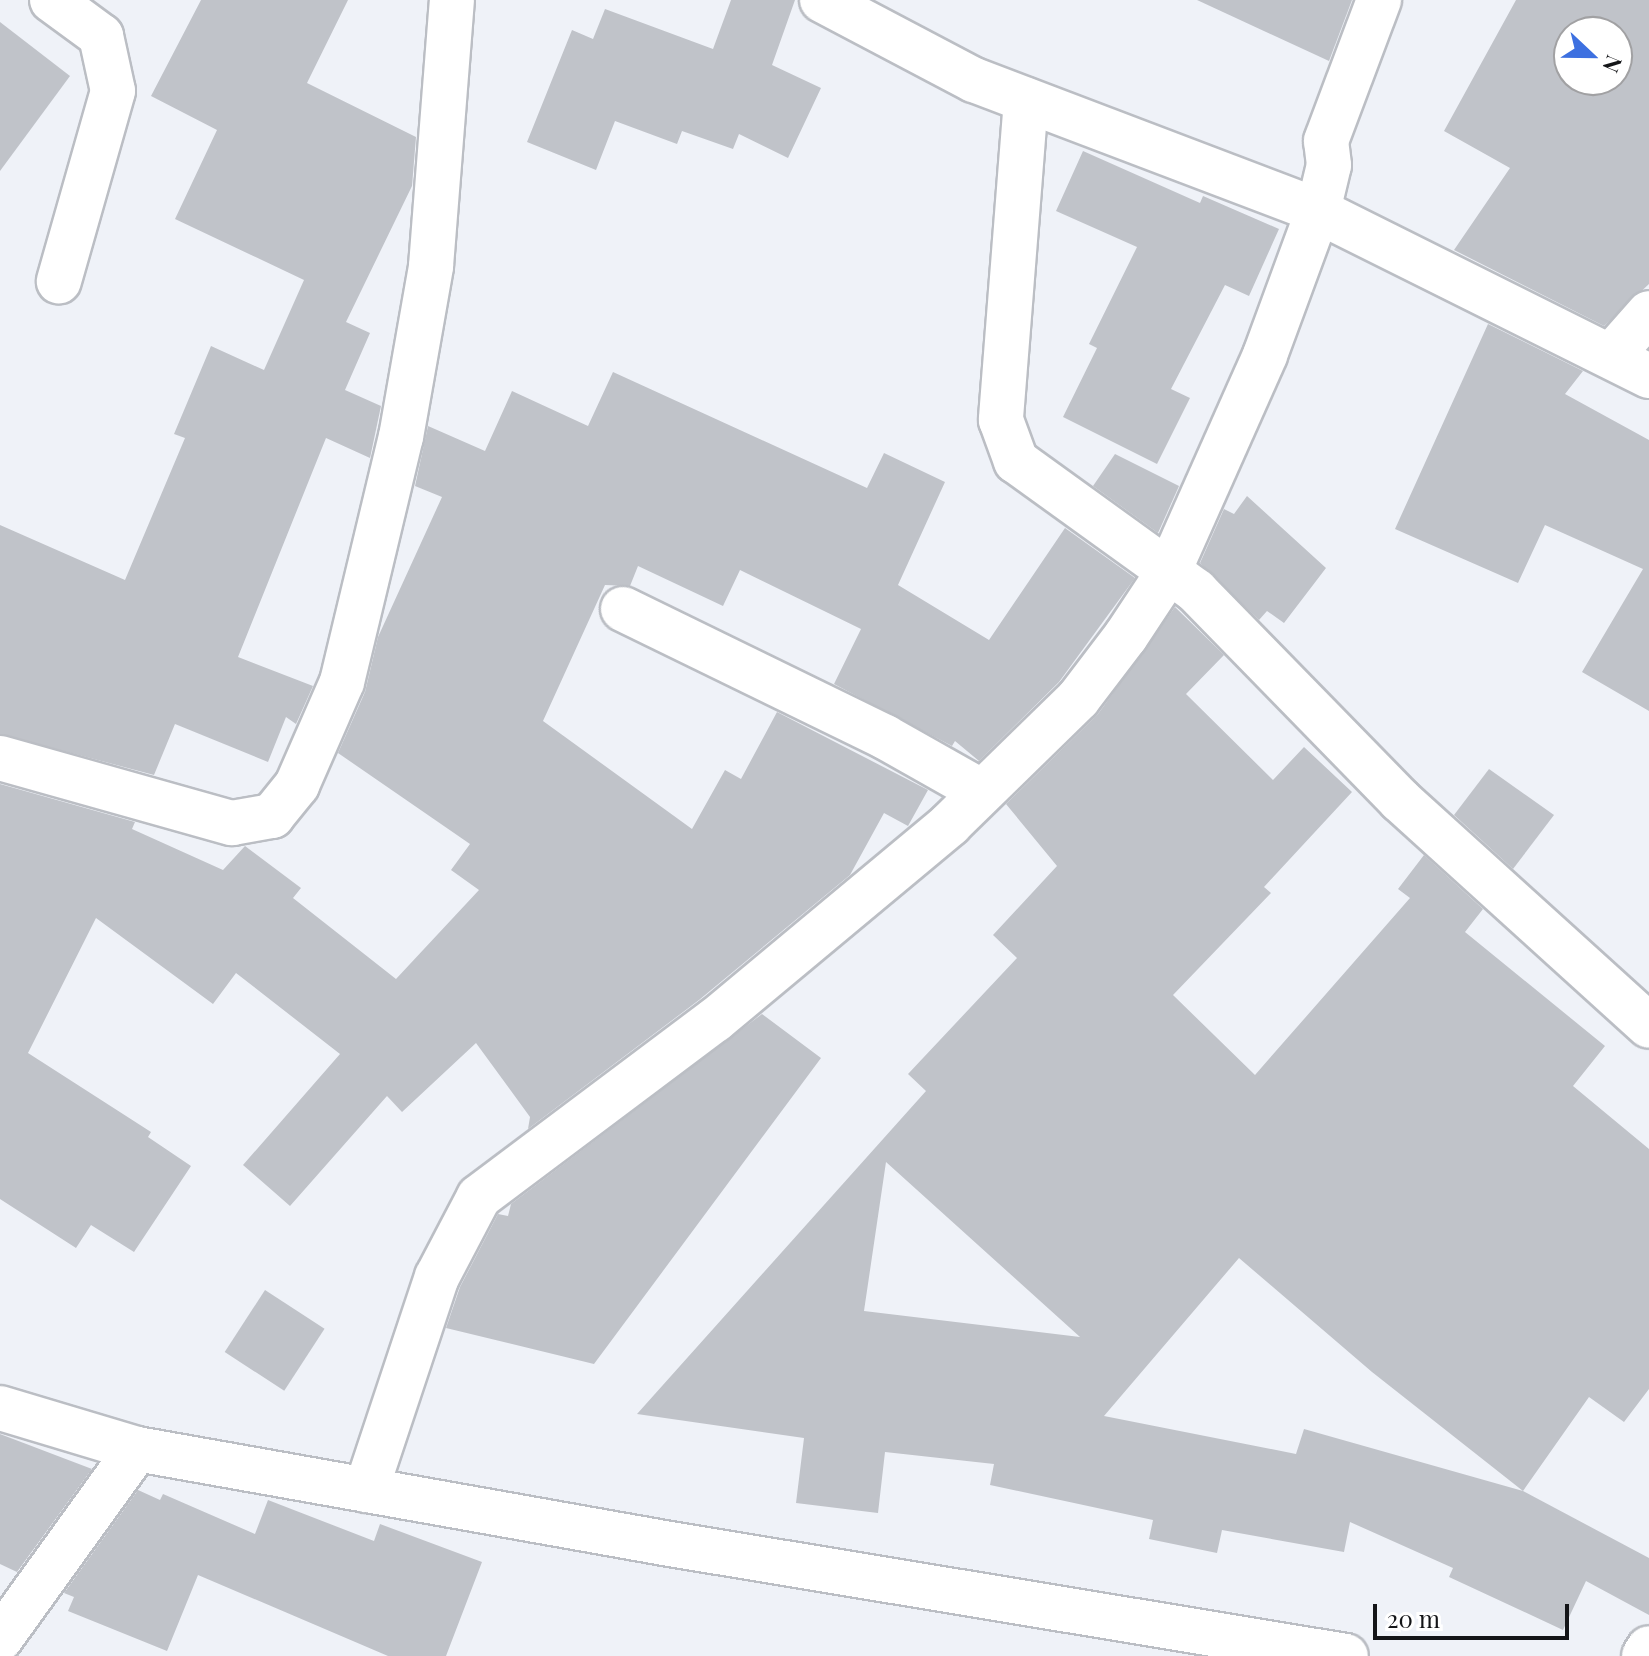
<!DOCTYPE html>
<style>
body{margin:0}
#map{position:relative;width:1649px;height:1656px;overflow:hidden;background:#eff2f8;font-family:"Playfair Display",serif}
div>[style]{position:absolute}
.building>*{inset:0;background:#c0c3c9;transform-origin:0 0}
.roads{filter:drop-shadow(2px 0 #bbbec4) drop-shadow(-2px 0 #bbbec4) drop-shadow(0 2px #bbbec4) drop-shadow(0 -2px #bbbec4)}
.minor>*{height:44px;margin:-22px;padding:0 22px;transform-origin:22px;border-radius:22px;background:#fff}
span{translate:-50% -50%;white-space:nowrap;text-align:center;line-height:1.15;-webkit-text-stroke:8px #fff;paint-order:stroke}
.north{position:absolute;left:1553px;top:16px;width:80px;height:80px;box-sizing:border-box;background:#fff;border:2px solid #a1a1a3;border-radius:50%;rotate:112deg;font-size:22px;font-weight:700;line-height:32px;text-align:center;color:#141518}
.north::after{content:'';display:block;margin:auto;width:28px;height:36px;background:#3d70e0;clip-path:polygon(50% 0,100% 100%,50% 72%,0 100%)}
.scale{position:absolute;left:1373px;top:1604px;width:196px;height:36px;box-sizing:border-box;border:4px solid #141518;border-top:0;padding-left:10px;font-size:24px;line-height:28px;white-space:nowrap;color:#141518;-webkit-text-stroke:6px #fff;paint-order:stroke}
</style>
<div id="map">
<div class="building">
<i style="clip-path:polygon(201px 0,348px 0,307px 83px,416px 137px,412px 186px,346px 322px,370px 333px,345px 390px,381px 406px,370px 458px,326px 438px,238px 657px,313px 686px,296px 724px,286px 717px,268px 762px,175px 724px,154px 775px,0 734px,0 525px,125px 580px,185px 438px,174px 434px,211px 346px,264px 370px,304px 280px,175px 219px,217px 130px,151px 96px)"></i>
<i style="clip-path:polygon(731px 0,795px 0,772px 65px,821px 88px,788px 158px,739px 134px,733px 149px,682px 131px,677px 144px,615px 121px,596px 170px,527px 142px,572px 30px,593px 39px,605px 9px,713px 49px)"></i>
<i style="clip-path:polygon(1197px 0,1352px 0,1329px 61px)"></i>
<i style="clip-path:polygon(evenodd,1516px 0,1649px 0,1649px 284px,1604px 326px,1454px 250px,1510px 168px,1444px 131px,1516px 0,1569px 32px,1617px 32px,1617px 80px,1569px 80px,1569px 32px)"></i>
<i style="clip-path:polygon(0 22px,70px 76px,0 171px)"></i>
<i style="clip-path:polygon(1083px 151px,1200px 203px,1203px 196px,1279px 229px,1249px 296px,1225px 285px,1171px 389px,1190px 398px,1157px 464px,1063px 417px,1097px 348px,1089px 344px,1137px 247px,1056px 211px)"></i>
<i style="clip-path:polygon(1488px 324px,1583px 371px,1565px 394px,1649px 440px,1649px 711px,1582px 672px,1643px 569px,1545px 525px,1518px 583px,1395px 529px)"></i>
<i style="clip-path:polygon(613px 372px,867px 488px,884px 453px,945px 482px,898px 585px,989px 640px,1065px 528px,1135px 578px,1059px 682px,979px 761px,955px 741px,952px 746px,834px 684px,861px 629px,740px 570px,723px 606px,638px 566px,630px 586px,605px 585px,543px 721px,692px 829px,725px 770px,741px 779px,777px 712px,928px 790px,908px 826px,884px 813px,850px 875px,699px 1000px,528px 1129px,530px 1117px,476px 1043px,402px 1112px,387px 1096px,290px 1206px,243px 1165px,340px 1054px,236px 973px,213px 1004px,96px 918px,28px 1053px,151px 1132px,148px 1137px,191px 1166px,134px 1252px,91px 1225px,76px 1248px,0 1199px,0 784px,135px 822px,132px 829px,223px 870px,245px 846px,301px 888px,293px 898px,396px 979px,479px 890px,451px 870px,470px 844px,338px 753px,365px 692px,378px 637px,442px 497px,415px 486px,428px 426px,485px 451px,512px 391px,588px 426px)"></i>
<i style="clip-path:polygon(1115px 454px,1179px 486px,1158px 533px,1093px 486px)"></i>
<i style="clip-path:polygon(1247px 496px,1326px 568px,1284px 623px,1267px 611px,1259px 620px,1200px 563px,1224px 509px,1234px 514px)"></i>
<i style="clip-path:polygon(evenodd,1175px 607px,1224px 655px,1186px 694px,1273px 780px,1304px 747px,1352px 792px,1264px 887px,1271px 893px,1173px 995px,1255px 1075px,1410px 898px,1398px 889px,1424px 855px,1483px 909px,1465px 932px,1605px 1046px,1573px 1086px,1649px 1149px,1649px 1389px,1624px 1422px,1589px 1397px,1523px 1491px,1649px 1558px,1649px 1615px,1586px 1581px,1563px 1630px,1449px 1577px,1453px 1568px,1350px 1522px,1344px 1552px,1222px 1530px,1217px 1553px,1149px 1539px,1153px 1520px,990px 1485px,994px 1464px,885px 1452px,878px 1513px,796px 1503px,804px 1438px,637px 1414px,926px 1091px,908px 1074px,1017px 958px,993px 935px,1057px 866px,1006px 804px,1098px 714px,1175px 607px,886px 1162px,1080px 1337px,864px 1311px,886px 1162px,1175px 607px,1239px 1258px,1372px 1372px,1523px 1491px,1304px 1429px,1296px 1454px,1104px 1416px,1239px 1258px)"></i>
<i style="clip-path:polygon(1489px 769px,1554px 815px,1513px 869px,1454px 815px)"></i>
<i style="clip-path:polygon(762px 1014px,821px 1058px,594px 1364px,446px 1328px,460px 1287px,498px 1214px,508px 1216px,511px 1204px)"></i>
<i style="left:265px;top:1290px;width:71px;height:74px;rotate:33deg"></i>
<i style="clip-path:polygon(0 1434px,92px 1469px,17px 1572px,0 1564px)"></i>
<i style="clip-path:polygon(138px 1490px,160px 1500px,163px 1494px,255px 1534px,268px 1500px,374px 1541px,380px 1524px,482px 1562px,446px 1656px,388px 1656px,198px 1575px,167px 1651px,68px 1611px,74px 1597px,64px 1593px)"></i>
</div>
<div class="roads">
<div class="minor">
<i style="left:52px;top:0;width:61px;rotate:36.3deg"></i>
<i style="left:101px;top:36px;width:56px;rotate:77.7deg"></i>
<i style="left:113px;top:91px;width:198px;rotate:105.9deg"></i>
<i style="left:822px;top:0;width:172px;rotate:27.8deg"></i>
<i style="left:974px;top:80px;width:368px;rotate:20.8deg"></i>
<i style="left:1318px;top:211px;width:370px;rotate:26.5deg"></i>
<i style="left:1026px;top:100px;width:321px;rotate:94.5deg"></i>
<i style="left:1001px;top:420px;width:44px;rotate:69.9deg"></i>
<i style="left:1016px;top:461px;width:222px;rotate:35.8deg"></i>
<i style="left:1196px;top:591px;width:292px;rotate:45.7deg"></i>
<i style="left:1400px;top:800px;width:336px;rotate:42.2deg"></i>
<i style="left:1611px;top:356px;width:57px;rotate:-48.5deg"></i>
<i style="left:623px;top:609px;width:292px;rotate:26deg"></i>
<i style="left:885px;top:737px;width:110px;rotate:29.4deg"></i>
<i style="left:0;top:758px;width:241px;rotate:15.7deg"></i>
<i style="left:232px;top:823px;width:41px;rotate:-9.9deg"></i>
<i style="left:272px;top:816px;width:40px;rotate:-51deg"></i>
<i style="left:297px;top:785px;width:112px;rotate:-66.4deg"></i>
<i style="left:342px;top:682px;width:252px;rotate:-76.5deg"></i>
<i style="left:401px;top:437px;width:174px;rotate:-80deg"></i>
<i style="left:431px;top:266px;width:267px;rotate:-85.5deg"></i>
<i style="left:0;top:1408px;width:143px;rotate:16.7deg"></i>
<i style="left:137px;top:1449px;width:541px;rotate:10.11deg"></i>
<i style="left:670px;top:1544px;width:685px;rotate:9.41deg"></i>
<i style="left:366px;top:1490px;width:225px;rotate:-71.6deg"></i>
<i style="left:437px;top:1277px;width:90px;rotate:-62.3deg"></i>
<i style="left:479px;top:1197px;width:295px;rotate:-36.9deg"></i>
<i style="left:715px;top:1020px;width:306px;rotate:-39.8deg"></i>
<i style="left:950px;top:824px;width:179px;rotate:-44.3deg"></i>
<i style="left:1078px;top:699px;width:79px;rotate:-52.7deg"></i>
<i style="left:1126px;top:636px;width:78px;rotate:-56.5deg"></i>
<i style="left:1169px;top:571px;width:236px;rotate:-66deg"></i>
<i style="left:1265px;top:355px;width:153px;rotate:-69.8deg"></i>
<i style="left:1318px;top:211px;width:47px;rotate:-76.6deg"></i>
<i style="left:1329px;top:165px;width:24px;rotate:-97deg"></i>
<i style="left:1326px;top:141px;width:151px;rotate:-69.4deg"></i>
<i style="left:0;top:1639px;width:234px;rotate:-54.2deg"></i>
<i style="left:1644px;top:1656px;width:9px;rotate:-58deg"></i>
</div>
</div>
<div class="north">N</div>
<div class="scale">20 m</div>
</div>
